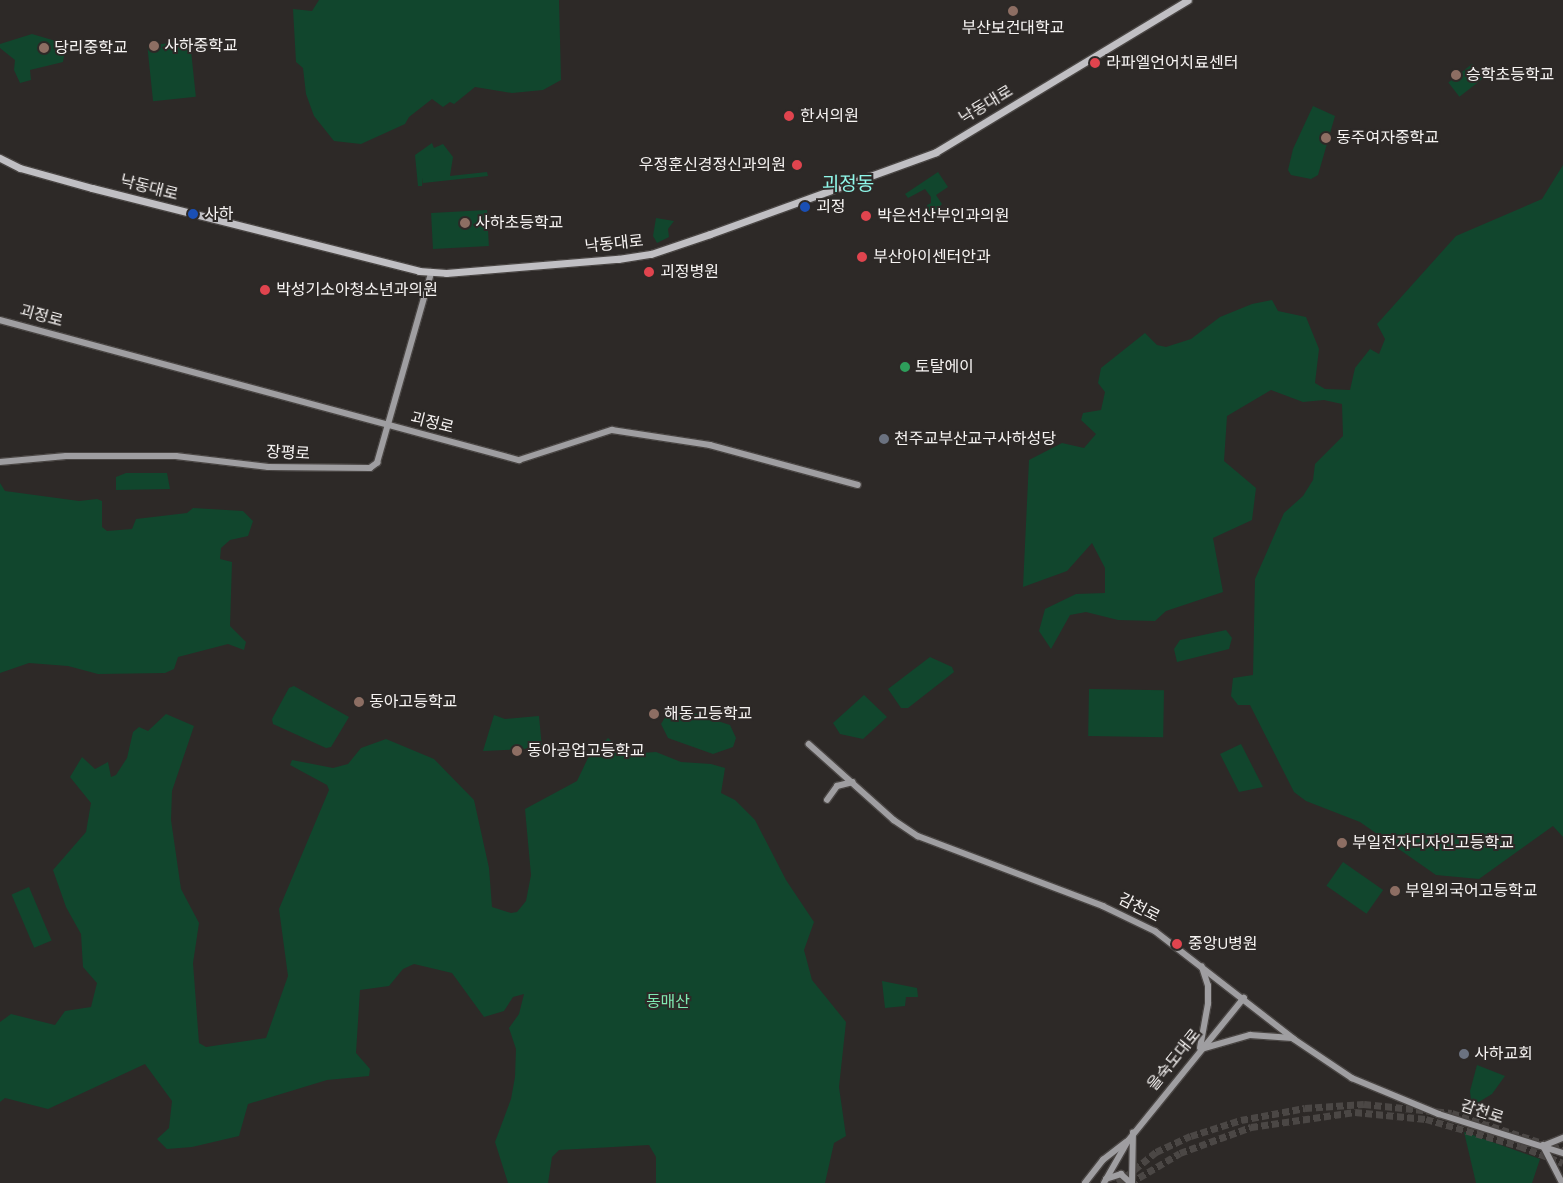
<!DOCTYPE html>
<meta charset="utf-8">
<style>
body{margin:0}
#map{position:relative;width:1563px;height:1183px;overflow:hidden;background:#2d2927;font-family:"Space Grotesk","Noto Sans KR",sans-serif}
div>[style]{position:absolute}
.green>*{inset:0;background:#11462d;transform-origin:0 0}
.trunk-tunnel>*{height:7px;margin-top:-3.5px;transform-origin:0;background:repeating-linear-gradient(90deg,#4b4745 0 7px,transparent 0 10.5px)}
.roads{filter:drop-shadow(1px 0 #494543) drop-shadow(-1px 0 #494543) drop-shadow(0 1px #494543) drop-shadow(0 -1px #494543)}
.secondary>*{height:5.5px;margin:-2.75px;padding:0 2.75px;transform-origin:2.75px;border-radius:2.75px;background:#9f9ea1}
.primary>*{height:7px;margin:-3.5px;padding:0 3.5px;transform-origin:3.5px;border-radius:3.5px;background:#c0bfc3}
.dots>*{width:14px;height:14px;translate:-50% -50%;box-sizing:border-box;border:2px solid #2d2927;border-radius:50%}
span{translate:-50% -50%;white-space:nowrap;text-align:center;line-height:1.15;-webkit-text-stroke:4px #2d2927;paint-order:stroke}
.poi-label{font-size:16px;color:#f6f3f2}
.left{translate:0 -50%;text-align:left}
.right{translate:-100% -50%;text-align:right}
.street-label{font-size:16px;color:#f6f3f2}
.park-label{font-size:16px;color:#7fe9b1}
.quarter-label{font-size:19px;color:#8ff7e9}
</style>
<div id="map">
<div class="green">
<i style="clip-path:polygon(319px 0,559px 0,561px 80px,543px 90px,512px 93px,475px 87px,454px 104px,450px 102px,443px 107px,432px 99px,409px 117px,405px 124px,361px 144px,334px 141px,314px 116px,306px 94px,303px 68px,296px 62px,293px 9px,312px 11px)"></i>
<i style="clip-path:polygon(32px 34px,66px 44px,63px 62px,30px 70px,31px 80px,20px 83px,14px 70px,15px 60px,0 48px,0 44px)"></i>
<i style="left:190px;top:41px;width:56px;height:43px;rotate:84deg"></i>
<i style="left:1472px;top:64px;width:18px;height:30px;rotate:52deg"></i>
<i style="clip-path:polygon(1313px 106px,1335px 116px,1318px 175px,1311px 179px,1291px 175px,1288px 170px,1293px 149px)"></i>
<i style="clip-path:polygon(432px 143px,434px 148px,443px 144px,453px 157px,450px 176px,487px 172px,488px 176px,423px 183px,423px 178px,422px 186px,418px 186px,415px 155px)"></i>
<i style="clip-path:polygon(1563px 165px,1563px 837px,1553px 826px,1479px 879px,1436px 875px,1360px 822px,1306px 801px,1294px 792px,1250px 705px,1238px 705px,1231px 696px,1233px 678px,1253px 675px,1255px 579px,1284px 513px,1303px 496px,1313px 480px,1315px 464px,1343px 436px,1342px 404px,1324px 400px,1303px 402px,1271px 390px,1227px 416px,1224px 461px,1256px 488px,1252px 520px,1213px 538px,1223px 592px,1166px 611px,1155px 621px,1118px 620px,1086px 612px,1070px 615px,1051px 649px,1039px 631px,1045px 609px,1076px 594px,1105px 593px,1105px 568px,1092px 543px,1067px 571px,1023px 587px,1029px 460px,1062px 443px,1084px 448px,1096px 434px,1081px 420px,1083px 413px,1101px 410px,1105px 392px,1098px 383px,1101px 368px,1145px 333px,1157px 345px,1166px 347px,1191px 339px,1220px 317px,1252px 304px,1272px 300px,1278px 311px,1306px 317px,1319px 349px,1315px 383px,1325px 389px,1350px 390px,1355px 368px,1370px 349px,1379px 354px,1385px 339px,1377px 324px,1456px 236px,1542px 199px)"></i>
<i style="clip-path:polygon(938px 172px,948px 187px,936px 195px,942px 204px,929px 218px,927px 205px,931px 203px,931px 197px,925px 189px,908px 198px,905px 194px)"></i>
<i style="left:487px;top:210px;width:36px;height:56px;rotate:87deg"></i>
<i style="clip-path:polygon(656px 218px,674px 221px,668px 229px,669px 237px,657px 243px,653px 236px)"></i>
<i style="clip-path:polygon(126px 473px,167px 473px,170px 489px,116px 490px,116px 477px)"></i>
<i style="clip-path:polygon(0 483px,5px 491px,79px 501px,97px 499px,102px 501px,102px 527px,107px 531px,132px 529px,136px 519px,187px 513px,193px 508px,243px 511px,253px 521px,248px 536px,230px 540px,221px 548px,220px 559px,232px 562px,230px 626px,246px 642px,244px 650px,228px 644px,178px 657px,174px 669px,165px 673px,98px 674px,68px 666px,29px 663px,0 673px)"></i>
<i style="clip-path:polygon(1226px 630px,1232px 638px,1229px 649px,1177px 662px,1174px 649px,1180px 640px)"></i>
<i style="clip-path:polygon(930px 657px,952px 667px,954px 672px,908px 708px,901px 708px,888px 689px)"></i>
<i style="clip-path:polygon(294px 686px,349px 717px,331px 747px,326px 748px,273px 724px,272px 719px,289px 688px)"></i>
<i style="left:1089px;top:689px;width:75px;height:47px;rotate:1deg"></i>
<i style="clip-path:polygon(864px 695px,887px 717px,863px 739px,840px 734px,833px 723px)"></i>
<i style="clip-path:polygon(672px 706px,730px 725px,736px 738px,733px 747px,713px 754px,668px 738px,661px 724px)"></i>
<i style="clip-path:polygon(166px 714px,194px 726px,172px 791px,171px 820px,181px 889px,199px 923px,193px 963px,199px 1043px,206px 1047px,266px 1038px,288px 976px,279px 909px,329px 790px,327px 785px,290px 765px,292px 760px,333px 768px,348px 764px,361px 748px,386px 739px,434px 759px,474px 800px,489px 868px,492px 907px,511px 913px,517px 912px,526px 901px,531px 875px,525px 809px,577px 781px,588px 758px,608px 738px,626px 754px,656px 752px,681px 762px,711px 764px,725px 768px,721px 793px,735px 800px,755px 820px,786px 880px,814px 922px,804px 950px,812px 980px,846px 1022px,839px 1087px,846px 1136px,834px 1143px,825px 1183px,656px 1183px,656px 1157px,649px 1145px,559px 1150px,552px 1157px,548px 1183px,508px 1183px,495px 1142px,511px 1099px,515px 1077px,516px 1049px,509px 1028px,519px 1014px,524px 994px,513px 997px,504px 1011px,484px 1017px,452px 973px,414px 964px,403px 969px,389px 986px,360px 990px,356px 1053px,370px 1069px,369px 1076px,327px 1080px,248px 1104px,239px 1136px,192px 1147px,167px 1149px,157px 1139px,169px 1128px,172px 1101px,145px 1064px,48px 1109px,5px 1098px,0 1102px,0 1022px,11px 1014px,55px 1025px,65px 1011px,91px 1007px,97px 983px,83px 967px,81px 934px,66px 907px,53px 870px,86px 832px,91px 803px,70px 777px,82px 757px,95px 769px,108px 762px,111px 777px,116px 775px,127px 758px,133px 732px,139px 727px,148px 731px)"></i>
<i style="clip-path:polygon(494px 715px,505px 719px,539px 716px,542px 748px,483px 751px)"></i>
<i style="clip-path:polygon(1241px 744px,1263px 787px,1239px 792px,1220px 754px)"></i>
<i style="left:1343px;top:862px;width:49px;height:29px;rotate:35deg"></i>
<i style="left:29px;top:887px;width:58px;height:19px;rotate:67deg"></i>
<i style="clip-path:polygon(882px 981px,917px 988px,918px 997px,906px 997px,905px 1006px,885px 1008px)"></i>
<i style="clip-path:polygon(1477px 1065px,1505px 1076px,1492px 1094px,1477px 1103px,1471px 1100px,1470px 1091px)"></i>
<i style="clip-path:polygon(1464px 1132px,1540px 1159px,1532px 1183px,1476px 1183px)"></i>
</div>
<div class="trunk-tunnel">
<i style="left:1118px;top:1183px;width:49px;rotate:-39.2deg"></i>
<i style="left:1156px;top:1152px;width:38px;rotate:-25deg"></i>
<i style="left:1191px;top:1136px;width:52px;rotate:-17.7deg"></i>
<i style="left:1241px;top:1120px;width:65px;rotate:-10.6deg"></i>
<i style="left:1305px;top:1108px;width:59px;rotate:-3.9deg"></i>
<i style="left:1364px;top:1104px;width:88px;rotate:5.8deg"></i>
<i style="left:1452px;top:1113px;width:117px;rotate:18.4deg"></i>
<i style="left:1130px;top:1183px;width:58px;rotate:-31deg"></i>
<i style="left:1180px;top:1153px;width:76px;rotate:-20.1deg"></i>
<i style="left:1251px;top:1127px;width:105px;rotate:-8.2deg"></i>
<i style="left:1355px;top:1112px;width:71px;rotate:5.6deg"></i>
<i style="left:1426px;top:1119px;width:98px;rotate:16deg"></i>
<i style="left:1520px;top:1146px;width:46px;rotate:21.6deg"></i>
</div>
<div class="roads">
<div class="secondary">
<i style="left:0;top:320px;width:538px;rotate:15.1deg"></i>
<i style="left:519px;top:460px;width:98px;rotate:-17.9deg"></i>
<i style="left:612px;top:430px;width:99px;rotate:8.7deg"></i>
<i style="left:710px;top:445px;width:153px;rotate:15.1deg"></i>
<i style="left:0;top:462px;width:66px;rotate:-5.2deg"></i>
<i style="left:66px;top:456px;width:110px"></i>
<i style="left:176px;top:456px;width:93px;rotate:6.8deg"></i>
<i style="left:268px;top:467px;width:102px;rotate:0.6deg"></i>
<i style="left:370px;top:468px;width:9px;rotate:-36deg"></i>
<i style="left:377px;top:463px;width:198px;rotate:-74.1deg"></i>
<i style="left:809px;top:744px;width:114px;rotate:41.8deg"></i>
<i style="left:894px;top:820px;width:29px;rotate:34deg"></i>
<i style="left:918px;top:836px;width:198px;rotate:20.7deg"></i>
<i style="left:1103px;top:906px;width:58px;rotate:25.7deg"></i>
<i style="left:1155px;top:931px;width:176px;rotate:37.8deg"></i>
<i style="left:1294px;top:1039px;width:70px;rotate:33.9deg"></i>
<i style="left:1352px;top:1078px;width:94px;rotate:22.5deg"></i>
<i style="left:1439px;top:1114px;width:130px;rotate:17.5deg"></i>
<i style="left:827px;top:800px;width:17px;rotate:-54deg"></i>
<i style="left:837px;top:786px;width:16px;rotate:-14deg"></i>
<i style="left:1200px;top:1048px;width:45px;rotate:-79.7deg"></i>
<i style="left:1208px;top:1004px;width:18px;rotate:-90deg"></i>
<i style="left:1208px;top:986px;width:20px;rotate:-108deg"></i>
<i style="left:1201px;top:1049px;width:51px;rotate:-15.9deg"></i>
<i style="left:1250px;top:1035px;width:42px;rotate:4.1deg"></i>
<i style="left:1106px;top:1179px;width:16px;rotate:-18deg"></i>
<i style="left:1121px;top:1174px;width:13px;rotate:42deg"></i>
<i style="left:1085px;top:1183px;width:29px;rotate:-52deg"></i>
<i style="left:1103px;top:1160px;width:29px;rotate:-38deg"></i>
<i style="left:1104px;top:1183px;width:48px;rotate:-60.3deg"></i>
<i style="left:1128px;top:1141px;width:184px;rotate:-51deg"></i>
<i style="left:1132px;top:1183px;width:50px;rotate:-88.9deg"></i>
<i style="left:1562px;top:1183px;width:42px;rotate:-117.2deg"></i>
<i style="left:1543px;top:1146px;width:22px;rotate:-22deg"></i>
</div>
<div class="primary">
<i style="left:0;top:158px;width:22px;rotate:27deg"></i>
<i style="left:20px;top:168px;width:75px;rotate:15.5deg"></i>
<i style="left:92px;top:188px;width:337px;rotate:14.2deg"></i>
<i style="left:419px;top:271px;width:27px;rotate:4deg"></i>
<i style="left:446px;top:273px;width:173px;rotate:-4.7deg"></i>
<i style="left:618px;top:259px;width:33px;rotate:-9deg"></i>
<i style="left:651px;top:254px;width:62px;rotate:-18.7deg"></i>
<i style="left:710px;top:234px;width:240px;rotate:-19.9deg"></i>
<i style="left:936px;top:152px;width:294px;rotate:-31.1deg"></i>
</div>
</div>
<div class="dots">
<i style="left:1013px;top:11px;background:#8d6e63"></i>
<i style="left:154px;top:46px;background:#8d6e63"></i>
<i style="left:44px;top:48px;background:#8d6e63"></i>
<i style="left:1095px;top:63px;background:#e0444e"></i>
<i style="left:1456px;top:75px;background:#8d6e63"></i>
<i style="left:789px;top:116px;background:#e0444e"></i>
<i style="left:1326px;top:138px;background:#8d6e63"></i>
<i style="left:797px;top:165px;background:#e0444e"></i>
<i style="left:805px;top:207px;background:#1a4fb4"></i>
<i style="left:193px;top:214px;background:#1a4fb4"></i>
<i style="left:866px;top:216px;background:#e0444e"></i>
<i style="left:465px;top:223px;background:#8d6e63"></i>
<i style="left:862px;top:257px;background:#e0444e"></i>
<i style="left:649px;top:272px;background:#e0444e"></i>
<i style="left:265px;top:290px;background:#e0444e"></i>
<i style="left:905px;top:367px;background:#2e9e5b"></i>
<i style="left:884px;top:439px;background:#6b7280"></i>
<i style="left:359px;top:702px;background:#8d6e63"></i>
<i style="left:654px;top:714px;background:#8d6e63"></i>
<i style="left:517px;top:751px;background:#8d6e63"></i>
<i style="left:1342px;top:843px;background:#8d6e63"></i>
<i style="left:1395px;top:891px;background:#8d6e63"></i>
<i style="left:1177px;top:944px;background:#e0444e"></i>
<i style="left:1464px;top:1054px;background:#6b7280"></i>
</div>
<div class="poi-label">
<span style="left:1013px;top:28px">부산보건대학교</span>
<span class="left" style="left:164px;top:46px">사하중학교</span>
<span class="left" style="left:54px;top:48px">당리중학교</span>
<span class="left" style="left:1106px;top:63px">라파엘언어치료센터</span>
<span class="left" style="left:1466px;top:75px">승학초등학교</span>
<span class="left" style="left:800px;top:116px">한서의원</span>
<span class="left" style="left:1336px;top:138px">동주여자중학교</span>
<span class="right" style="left:786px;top:165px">우정훈신경정신과의원</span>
<span class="left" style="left:816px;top:207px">괴정</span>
<span class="left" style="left:204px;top:214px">사하</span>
<span class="left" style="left:877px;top:216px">박은선산부인과의원</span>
<span class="left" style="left:475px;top:223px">사하초등학교</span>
<span class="left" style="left:873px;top:257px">부산아이센터안과</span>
<span class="left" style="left:660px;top:272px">괴정병원</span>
<span class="left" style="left:276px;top:290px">박성기소아청소년과의원</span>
<span class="left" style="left:915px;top:367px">토탈에이</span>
<span class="left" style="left:894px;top:439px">천주교부산교구사하성당</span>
<span class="left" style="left:369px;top:702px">동아고등학교</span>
<span class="left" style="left:664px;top:714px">해동고등학교</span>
<span class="left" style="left:527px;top:751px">동아공업고등학교</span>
<span class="left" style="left:1352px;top:843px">부일전자디자인고등학교</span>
<span class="left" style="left:1405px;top:891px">부일외국어고등학교</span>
<span class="left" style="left:1188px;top:944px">중앙U병원</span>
<span class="left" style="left:1474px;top:1054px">사하교회</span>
</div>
<div class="street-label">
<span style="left:986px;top:105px;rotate:-31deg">낙동대로</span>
<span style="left:149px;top:188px;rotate:14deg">낙동대로</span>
<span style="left:614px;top:244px;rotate:-6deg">낙동대로</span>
<span style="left:41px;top:316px;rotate:15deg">괴정로</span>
<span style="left:432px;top:423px;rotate:14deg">괴정로</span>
<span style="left:288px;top:453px;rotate:3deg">장평로</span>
<span style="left:1139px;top:908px;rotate:27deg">감천로</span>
<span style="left:1174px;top:1060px;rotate:-51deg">을숙도대로</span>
<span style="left:1482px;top:1112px;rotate:18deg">감천로</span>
</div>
<div class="park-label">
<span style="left:668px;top:1002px">동매산</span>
</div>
<div class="quarter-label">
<span style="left:848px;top:184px">괴정동</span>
</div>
</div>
